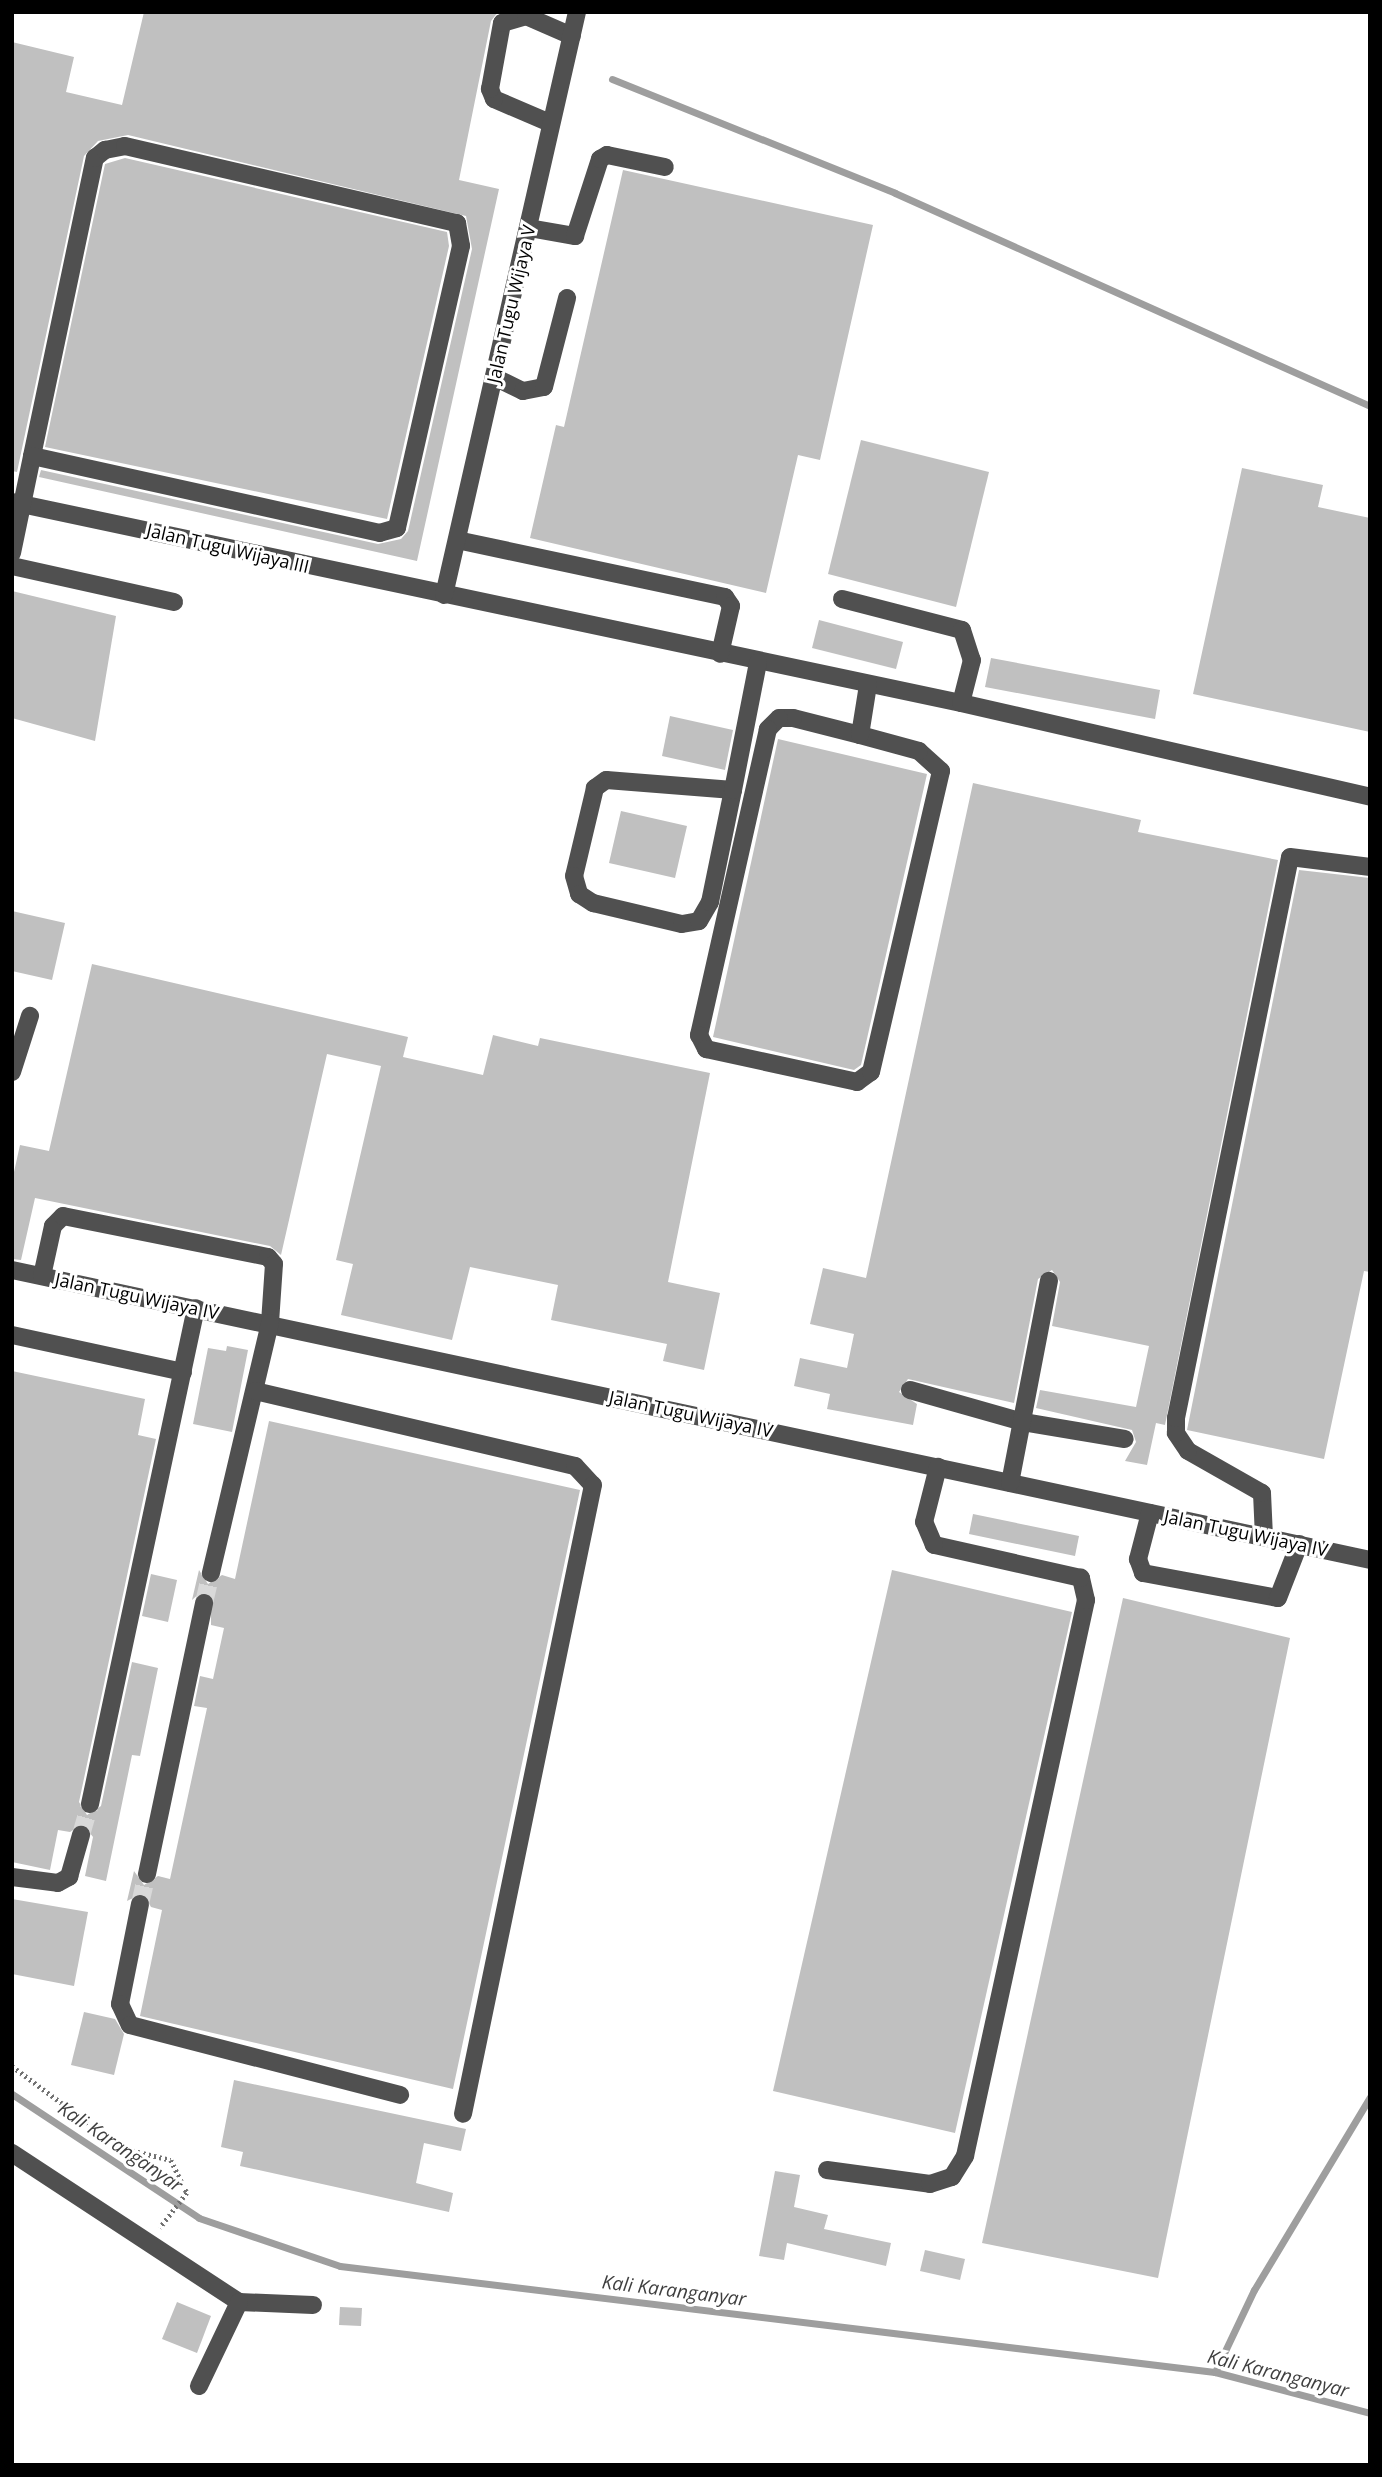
<!DOCTYPE html>
<html>
<head>
<meta charset="utf-8">
<style>
  body { margin:0 }
  #map { position:relative; width:1382px; height:2477px; overflow:hidden; background:#fff; font-family:"Open Sans",sans-serif }
  div>[style] { position:absolute }
  .stream>* { height:7px; margin:-3.5px; padding:0 3.5px; transform-origin:3.5px; border-radius:3.5px; background:#9e9e9e }
  .building>* { inset:0; background:#c0c0c0 }
  .minor-tunnel>* { height:18px; margin-top:-9px; transform-origin:0; background:repeating-linear-gradient(90deg,#d9d9d9 0 18px,transparent 0 27px) }
  .path>* { height:4.5px; margin-top:-2.25px; transform-origin:0; background:repeating-linear-gradient(90deg,#727272 0 2px,transparent 0 5.5px) }
  .minor>* { height:18px; margin:-9px; padding:0 9px; transform-origin:9px; border-radius:9px; background:#505050 }
  span { translate:-50% -50%; white-space:nowrap; text-align:center; line-height:1.15; -webkit-text-stroke:6px #fff; paint-order:stroke }
  .street-label { font-size:18px; color:#000 }
  .water-label { font-size:19px; color:#3f3f3f; font-style:italic }
  .frame { position:absolute; inset:0; border:14px solid #000; pointer-events:none }
</style>
</head>
<body>
<div id="map">
  <div class="stream">
    <div style="left:612px;top:79px;width:305px;rotate:21.9deg"></div>
    <div style="left:895px;top:193px;width:521px;rotate:24.15deg"></div>
    <div style="left:12px;top:2094px;width:224px;rotate:33.5deg"></div>
    <div style="left:199px;top:2218px;width:149px;rotate:18.8deg"></div>
    <div style="left:340px;top:2266px;width:881px;rotate:6.91deg"></div>
    <div style="left:1215px;top:2372px;width:160px;rotate:14.8deg"></div>
    <div style="left:1215px;top:2372px;width:91px;rotate:-64.6deg"></div>
    <div style="left:1254px;top:2290px;width:225px;rotate:-59deg"></div>
  </div>
  <div class="building">
    <div style="clip-path:polygon(144px 12px,498px 12px,491px 21px,459px 180px,499px 189px,417px 561px,39px 477px,41px 470px,378px 544px,401px 539px,408px 531px,472px 249px,466px 216px,128px 135px,98px 141px,84px 156px,17px 472px,12px 471px,12px 42px,74px 57px,66px 92px,122px 105px)"></div>
    <div style="clip-path:polygon(125px 158px,447px 232px,449px 246px,387px 519px,45px 447px,105px 164px)"></div>
    <div style="clip-path:polygon(623px 170px,873px 225px,820px 460px,798px 455px,766px 593px,530px 538px,556px 425px,564px 427px)"></div>
    <div style="clip-path:polygon(861px 440px,989px 472px,956px 607px,828px 574px)"></div>
    <div style="clip-path:polygon(1242px 468px,1323px 485px,1318px 507px,1370px 518px,1370px 732px,1193px 694px)"></div>
    <div style="clip-path:polygon(12px 591px,116px 616px,95px 741px,12px 718px)"></div>
    <div style="clip-path:polygon(819px 620px,903px 642px,896px 669px,812px 648px)"></div>
    <div style="clip-path:polygon(991px 658px,1160px 690px,1155px 719px,985px 687px)"></div>
    <div style="clip-path:polygon(670px 716px,733px 730px,725px 770px,662px 756px)"></div>
    <div style="clip-path:polygon(778px 739px,927px 774px,861px 1065px,854px 1070px,713px 1037px)"></div>
    <div style="clip-path:polygon(973px 783px,1141px 820px,1138px 832px,1278px 860px,1165px 1425px,1156px 1423px,1147px 1465px,1125px 1461px,1136px 1442px,1132px 1430px,1036px 1408px,1040px 1390px,1136px 1407px,1149px 1346px,1052px 1326px,1060px 1282px,1052px 1270px,1038px 1279px,1014px 1403px,908px 1379px,899px 1392px,917px 1404px,913px 1425px,827px 1409px,830px 1394px,794px 1386px,800px 1358px,847px 1368px,854px 1334px,810px 1324px,823px 1268px,866px 1278px)"></div>
    <div style="clip-path:polygon(621px 811px,687px 826px,675px 878px,609px 863px)"></div>
    <div style="clip-path:polygon(1299px 870px,1370px 878px,1370px 1272px,1364px 1271px,1324px 1459px,1187px 1430px)"></div>
    <div style="clip-path:polygon(12px 911px,65px 923px,52px 980px,12px 971px)"></div>
    <div style="clip-path:polygon(92px 964px,408px 1037px,403px 1057px,483px 1075px,493px 1035px,538px 1046px,540px 1038px,710px 1073px,668px 1282px,720px 1293px,704px 1370px,663px 1361px,667px 1344px,551px 1320px,558px 1285px,470px 1267px,452px 1340px,341px 1315px,353px 1264px,336px 1260px,381px 1066px,327px 1054px,281px 1255px,270px 1246px,35px 1198px,21px 1260px,12px 1259px,12px 1181px,20px 1145px,49px 1151px)"></div>
    <div style="clip-path:polygon(227px 1346px,248px 1350px,232px 1432px,193px 1424px,208px 1348px,226px 1351px)"></div>
    <div style="clip-path:polygon(12px 1371px,145px 1399px,138px 1435px,156px 1439px,79px 1802px,87px 1815px,101px 1806px,132px 1662px,158px 1668px,140px 1756px,132px 1755px,106px 1881px,85px 1876px,93px 1837px,83px 1824px,70px 1832px,58px 1830px,50px 1870px,12px 1862px)"></div>
    <div style="clip-path:polygon(269px 1421px,580px 1490px,453px 2089px,140px 2016px,162px 1910px,151px 1907px,143px 1893px,127px 1901px,134px 1871px,144px 1885px,158px 1876px,170px 1879px,207px 1708px,194px 1706px,200px 1676px,213px 1679px,224px 1628px,211px 1625px,211px 1594px,201px 1592px,192px 1600px,199px 1570px,208px 1584px,222px 1575px,235px 1579px)"></div>
    <div style="clip-path:polygon(973px 1514px,1079px 1536px,1075px 1556px,969px 1534px)"></div>
    <div style="clip-path:polygon(892px 1570px,1072px 1612px,955px 2133px,773px 2091px)"></div>
    <div style="clip-path:polygon(151px 1574px,177px 1580px,168px 1622px,142px 1616px)"></div>
    <div style="clip-path:polygon(1123px 1598px,1290px 1638px,1158px 2278px,982px 2243px)"></div>
    <div style="clip-path:polygon(12px 1899px,88px 1912px,74px 1986px,12px 1974px)"></div>
    <div style="clip-path:polygon(84px 2012px,115px 2019px,124px 2034px,114px 2075px,71px 2065px)"></div>
    <div style="clip-path:polygon(234px 2080px,466px 2129px,461px 2151px,424px 2143px,416px 2183px,453px 2193px,449px 2212px,240px 2166px,243px 2152px,221px 2147px)"></div>
    <div style="clip-path:polygon(775px 2171px,800px 2175px,794px 2207px,828px 2215px,824px 2229px,891px 2243px,886px 2266px,787px 2243px,784px 2260px,759px 2256px)"></div>
    <div style="clip-path:polygon(925px 2250px,965px 2259px,960px 2280px,920px 2271px)"></div>
    <div style="clip-path:polygon(177px 2302px,211px 2316px,197px 2353px,162px 2339px)"></div>
    <div style="clip-path:polygon(340px 2307px,362px 2308px,361px 2326px,339px 2325px)"></div>
  </div>
  <div class="minor-tunnel">
    <div style="left:204px;top:1603px;width:31px;rotate:-77deg"></div>
    <div style="left:81px;top:1835px;width:32px;rotate:-74deg"></div>
    <div style="left:140px;top:1904px;width:31px;rotate:-77deg"></div>
  </div>
  <div class="path">
    <div style="left:12px;top:2066px;width:137px;rotate:36.7deg"></div>
    <div style="left:122px;top:2148px;width:50px;rotate:13.8deg"></div>
    <div style="left:171px;top:2160px;width:37px;rotate:64deg"></div>
    <div style="left:187px;top:2193px;width:44px;rotate:127.6deg"></div>
  </div>
  <div class="minor">
    <div style="left:550px;top:123px;width:61px;rotate:-156.8deg"></div>
    <div style="left:494px;top:99px;width:11px;rotate:-112deg"></div>
    <div style="left:490px;top:89px;width:67px;rotate:-79.7deg"></div>
    <div style="left:502px;top:23px;width:25px;rotate:-16deg"></div>
    <div style="left:526px;top:16px;width:50px;rotate:23.5deg"></div>
    <div style="left:529px;top:228px;width:47px;rotate:9.9deg"></div>
    <div style="left:575px;top:236px;width:81px;rotate:-72deg"></div>
    <div style="left:600px;top:159px;width:8px;rotate:-30deg"></div>
    <div style="left:607px;top:155px;width:59px;rotate:11.7deg"></div>
    <div style="left:494px;top:377px;width:32px;rotate:26deg"></div>
    <div style="left:523px;top:391px;width:21px;rotate:-11deg"></div>
    <div style="left:544px;top:387px;width:92px;rotate:-75.5deg"></div>
    <div style="left:12px;top:502px;width:970px;rotate:11.96deg"></div>
    <div style="left:961px;top:703px;width:420px;rotate:12.9deg"></div>
    <div style="left:457px;top:540px;width:274px;rotate:12deg"></div>
    <div style="left:725px;top:597px;width:11px;rotate:56deg"></div>
    <div style="left:731px;top:606px;width:49px;rotate:102.9deg"></div>
    <div style="left:12px;top:553px;width:99px;rotate:-78.3deg"></div>
    <div style="left:32px;top:456px;width:305px;rotate:-78.1deg"></div>
    <div style="left:95px;top:158px;width:13px;rotate:-39deg"></div>
    <div style="left:105px;top:150px;width:20px;rotate:-11deg"></div>
    <div style="left:125px;top:146px;width:341px;rotate:13.1deg"></div>
    <div style="left:457px;top:223px;width:23px;rotate:80deg"></div>
    <div style="left:461px;top:246px;width:289px;rotate:102.8deg"></div>
    <div style="left:397px;top:528px;width:18px;rotate:164deg"></div>
    <div style="left:380px;top:533px;width:356px;rotate:-167.5deg"></div>
    <div style="left:12px;top:566px;width:166px;rotate:12.5deg"></div>
    <div style="left:444px;top:595px;width:598px;rotate:-77.15deg"></div>
    <div style="left:842px;top:599px;width:124px;rotate:14.5deg"></div>
    <div style="left:962px;top:630px;width:32px;rotate:72deg"></div>
    <div style="left:972px;top:660px;width:44px;rotate:104.3deg"></div>
    <div style="left:860px;top:735px;width:69px;rotate:-165.8deg"></div>
    <div style="left:793px;top:718px;width:14px;rotate:180deg"></div>
    <div style="left:779px;top:718px;width:16px;rotate:135deg"></div>
    <div style="left:768px;top:729px;width:314px;rotate:102.7deg"></div>
    <div style="left:699px;top:1035px;width:16px;rotate:63deg"></div>
    <div style="left:706px;top:1049px;width:155px;rotate:12.3deg"></div>
    <div style="left:857px;top:1082px;width:17px;rotate:-36deg"></div>
    <div style="left:871px;top:1072px;width:309px;rotate:-76.9deg"></div>
    <div style="left:941px;top:771px;width:30px;rotate:-138deg"></div>
    <div style="left:919px;top:751px;width:61px;rotate:-164.8deg"></div>
    <div style="left:860px;top:735px;width:51px;rotate:-80.9deg"></div>
    <div style="left:733px;top:790px;width:127px;rotate:-175.5deg"></div>
    <div style="left:606px;top:780px;width:14px;rotate:144deg"></div>
    <div style="left:595px;top:788px;width:90px;rotate:103.4deg"></div>
    <div style="left:574px;top:876px;width:19px;rotate:74deg"></div>
    <div style="left:579px;top:894px;width:17px;rotate:33deg"></div>
    <div style="left:593px;top:903px;width:91px;rotate:13.3deg"></div>
    <div style="left:682px;top:924px;width:17px;rotate:-10deg"></div>
    <div style="left:699px;top:921px;width:22px;rotate:-60deg"></div>
    <div style="left:710px;top:902px;width:114px;rotate:-78.4deg"></div>
    <div style="left:733px;top:790px;width:130px;rotate:-78.9deg"></div>
    <div style="left:12px;top:1072px;width:59px;rotate:-72.2deg"></div>
    <div style="left:12px;top:1270px;width:1389px;rotate:12.05deg"></div>
    <div style="left:42px;top:1276px;width:51px;rotate:-77.6deg"></div>
    <div style="left:53px;top:1226px;width:14px;rotate:-45deg"></div>
    <div style="left:63px;top:1216px;width:209px;rotate:11.3deg"></div>
    <div style="left:268px;top:1257px;width:9px;rotate:49deg"></div>
    <div style="left:274px;top:1264px;width:59px;rotate:93.9deg"></div>
    <div style="left:270px;top:1323px;width:257px;rotate:103.3deg"></div>
    <div style="left:12px;top:1335px;width:175px;rotate:12.2deg"></div>
    <div style="left:910px;top:1390px;width:117px;rotate:15.8deg"></div>
    <div style="left:1023px;top:1422px;width:103px;rotate:9.5deg"></div>
    <div style="left:255px;top:1391px;width:329px;rotate:13.2deg"></div>
    <div style="left:575px;top:1466px;width:26px;rotate:47deg"></div>
    <div style="left:593px;top:1485px;width:642px;rotate:101.68deg"></div>
    <div style="left:1010px;top:1483px;width:206px;rotate:-79.1deg"></div>
    <div style="left:1150px;top:1513px;width:48px;rotate:104.6deg"></div>
    <div style="left:1138px;top:1559px;width:15px;rotate:70deg"></div>
    <div style="left:1143px;top:1573px;width:137px;rotate:10.5deg"></div>
    <div style="left:1278px;top:1598px;width:58px;rotate:-68.7deg"></div>
    <div style="left:1264px;top:1537px;width:44px;rotate:-92.6deg"></div>
    <div style="left:1262px;top:1493px;width:85px;rotate:-150.4deg"></div>
    <div style="left:1188px;top:1451px;width:22px;rotate:-124deg"></div>
    <div style="left:1176px;top:1433px;width:15px;rotate:-90deg"></div>
    <div style="left:1176px;top:1418px;width:572px;rotate:-78.51deg"></div>
    <div style="left:1290px;top:857px;width:81px;rotate:7.1deg"></div>
    <div style="left:90px;top:1804px;width:507px;rotate:-77.94deg"></div>
    <div style="left:147px;top:1874px;width:277px;rotate:-78.1deg"></div>
    <div style="left:12px;top:1877px;width:46px;rotate:7.4deg"></div>
    <div style="left:58px;top:1883px;width:13px;rotate:-29deg"></div>
    <div style="left:69px;top:1877px;width:44px;rotate:-74.1deg"></div>
    <div style="left:140px;top:1904px;width:102px;rotate:101.3deg"></div>
    <div style="left:120px;top:2004px;width:23px;rotate:65deg"></div>
    <div style="left:130px;top:2025px;width:279px;rotate:14.5deg"></div>
    <div style="left:12px;top:2153px;width:272px;rotate:33.3deg"></div>
    <div style="left:239px;top:2302px;width:74px;rotate:2.3deg"></div>
    <div style="left:827px;top:2170px;width:104px;rotate:7.7deg"></div>
    <div style="left:930px;top:2184px;width:23px;rotate:-18deg"></div>
    <div style="left:952px;top:2177px;width:25px;rotate:-58deg"></div>
    <div style="left:965px;top:2156px;width:569px;rotate:-77.72deg"></div>
    <div style="left:1086px;top:1600px;width:23px;rotate:-103deg"></div>
    <div style="left:1081px;top:1578px;width:151px;rotate:-167.3deg"></div>
    <div style="left:934px;top:1545px;width:25px;rotate:-113deg"></div>
    <div style="left:924px;top:1522px;width:57px;rotate:-75.7deg"></div>
    <div style="left:199px;top:2386px;width:93px;rotate:-64.5deg"></div>
  </div>
  <div class="street-label">
    <span style="left:511px;top:304px;rotate:-77deg">Jalan Tugu Wijaya V</span>
    <span style="left:228px;top:548px;rotate:13deg">Jalan Tugu Wijaya III</span>
    <span style="left:137px;top:1296px;rotate:12deg">Jalan Tugu Wijaya IV</span>
    <span style="left:691px;top:1414px;rotate:12deg">Jalan Tugu Wijaya IV</span>
    <span style="left:1246px;top:1533px;rotate:12deg">Jalan Tugu Wijaya IV</span>
  </div>
  <div class="water-label">
    <span style="left:120px;top:2147px;rotate:34deg">Kali Karanganyar</span>
    <span style="left:674px;top:2291px;rotate:7deg">Kali Karanganyar</span>
    <span style="left:1278px;top:2374px;rotate:14deg">Kali Karanganyar</span>
  </div>
  <div class="frame"></div>
</div>
</body>
</html>
